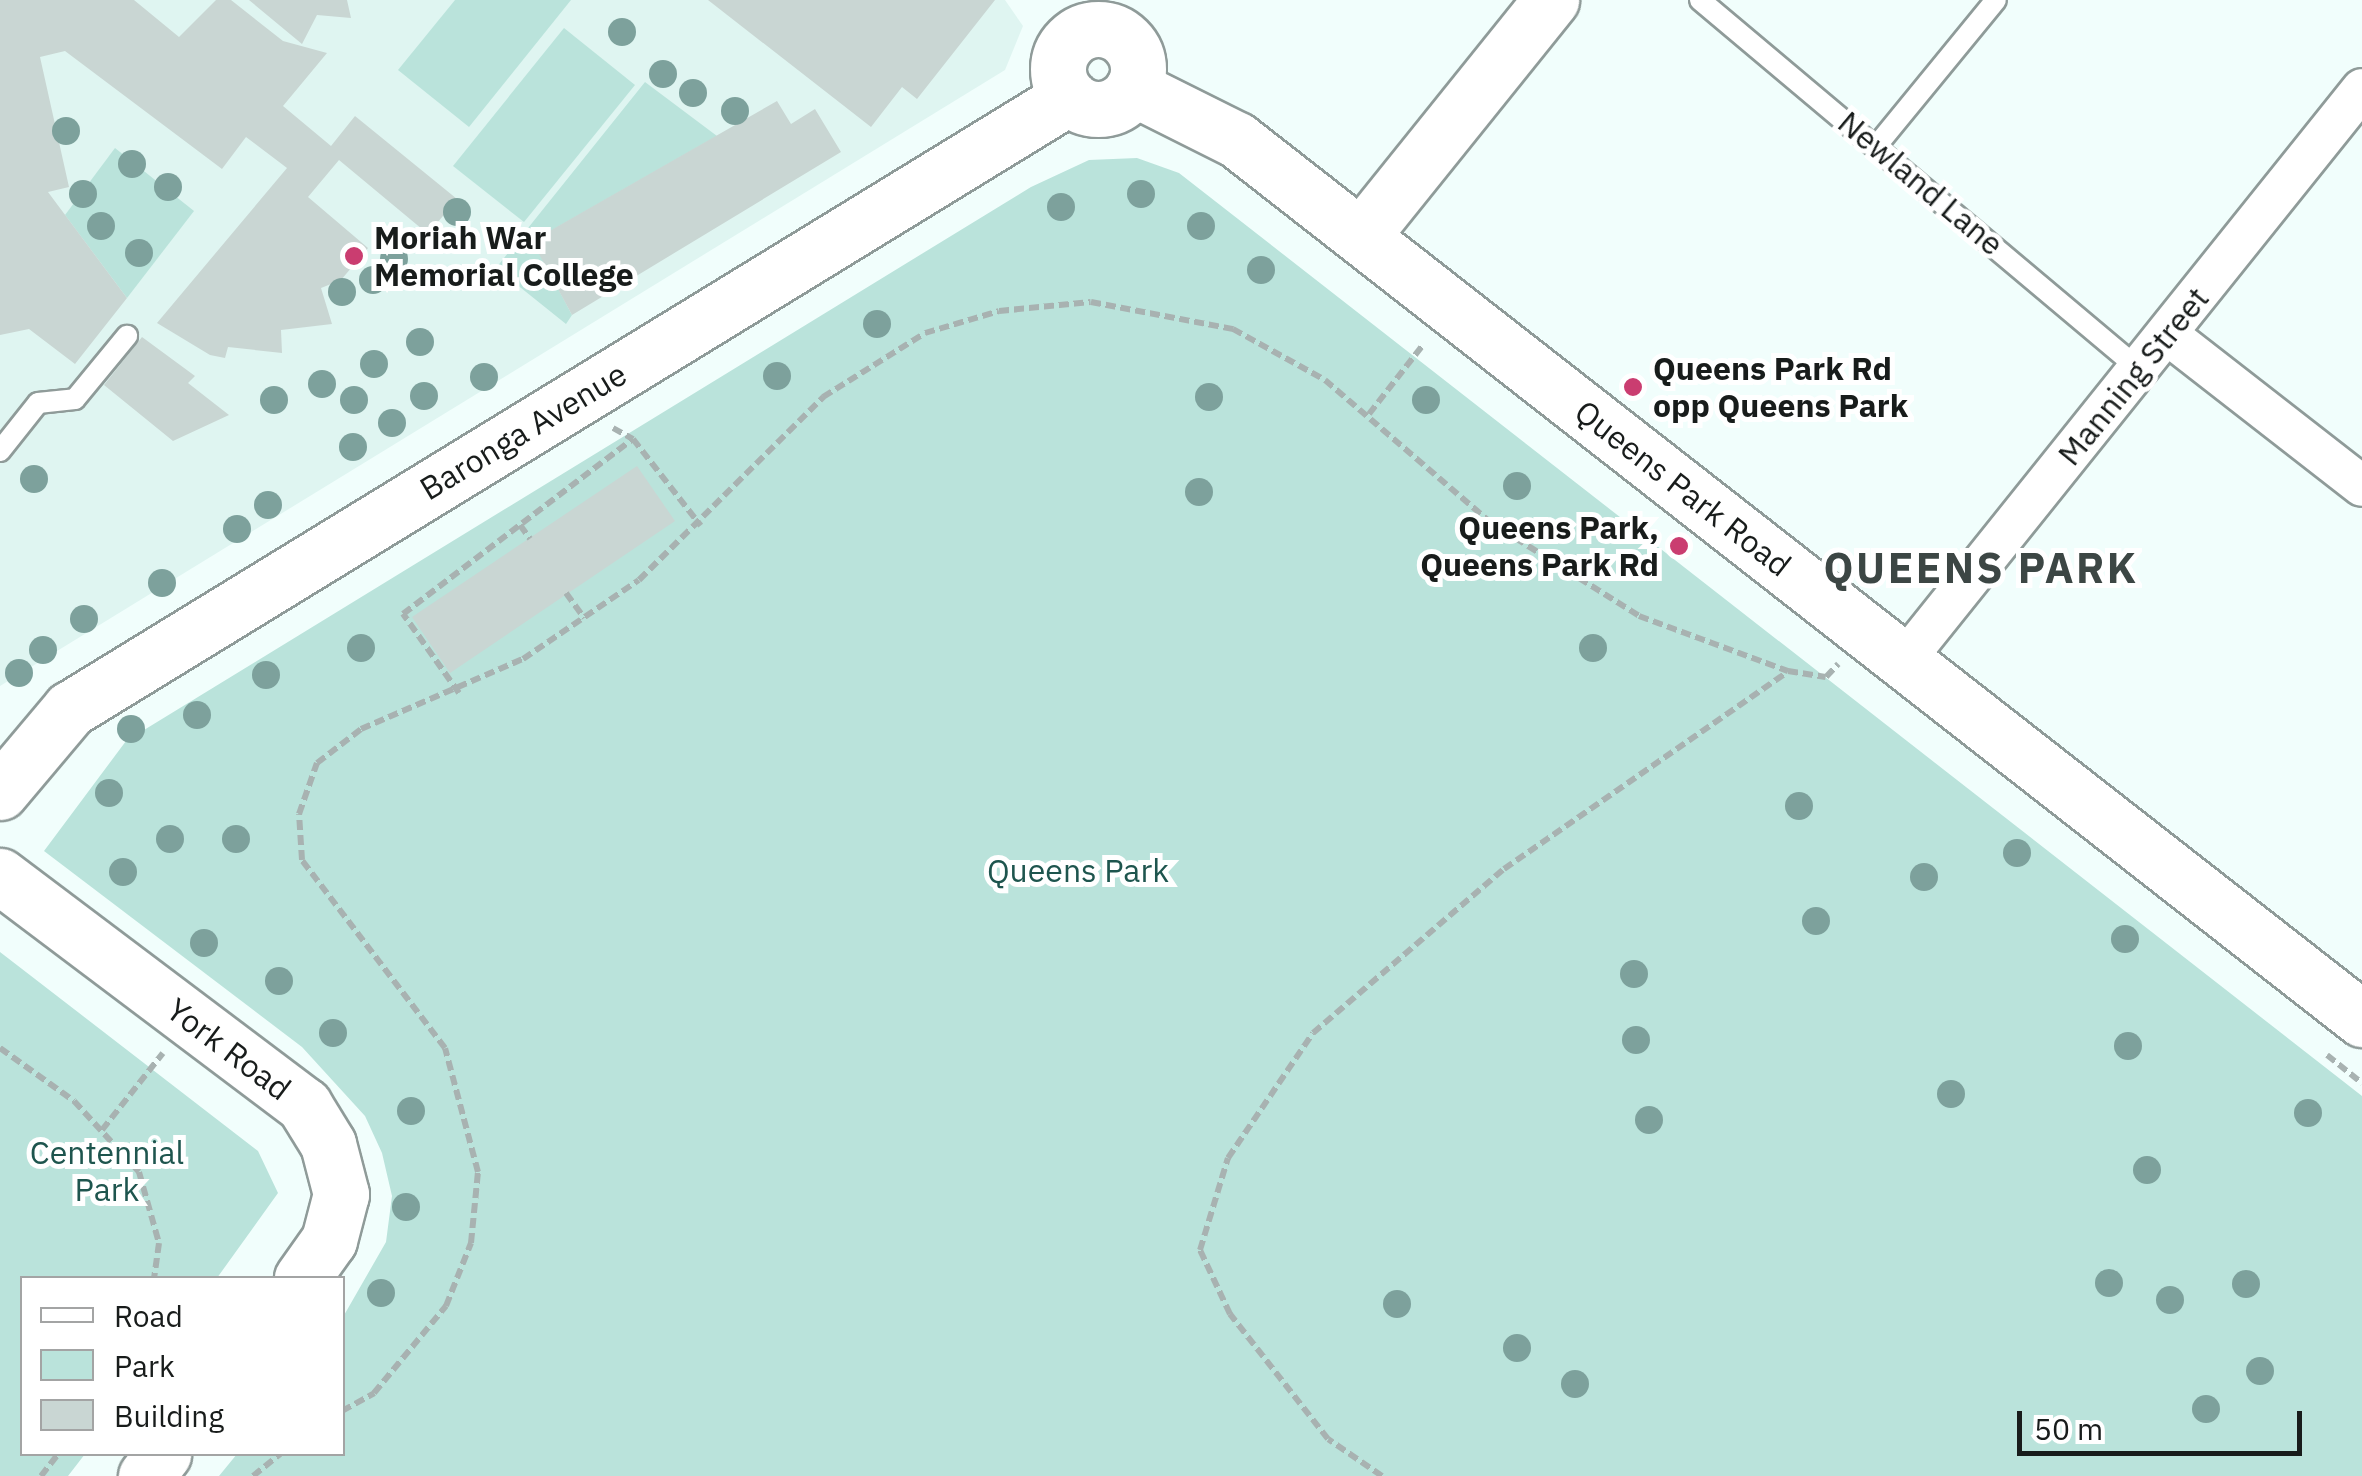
<!DOCTYPE html>
<html>
<head>
<meta charset="utf-8">
<style>
  body { margin:0 }
  #map { position:relative; width:2362px; height:1476px; overflow:hidden; background:#f1fefc; font-family:"IBM Plex Sans",sans-serif }
  div>[style] { position:absolute }
  .built>* { inset:0; background:#dff5f1 }
  .green>* { inset:0; background:#bae3db }
  .building>* { inset:0; background:#c9d6d3 }
  .path>* { height:6px; margin-top:-3px; transform-origin:0; background:repeating-linear-gradient(90deg,#a8b2b1 0 10px,transparent 0 15px) }
  .roads { filter:drop-shadow(2px 0 #8f9b99) drop-shadow(-2px 0 #8f9b99) drop-shadow(0 2px #8f9b99) drop-shadow(0 -2px #8f9b99) }
  .lane>* { height:20px; margin:-10px; padding:0 10px; transform-origin:10px; border-radius:10px; background:#fff }
  .street>* { height:40px; margin:-20px; padding:0 20px; transform-origin:20px; border-radius:20px; background:#fff }
  .secondary>* { height:55px; margin:-27.5px; padding:0 27.5px; transform-origin:27.5px; border-radius:27.5px; background:#fff }
  .secondary>.ring { margin:-27.5px; padding:0; box-sizing:content-box; background:none; border:55px solid #fff; border-radius:50% }
  .trees>* { width:28px; height:28px; margin:-14px; border-radius:50%; background:#7da19c }
  .dots>* { width:28px; height:28px; translate:-50% -50%; box-sizing:border-box; border:5px solid #fff; border-radius:50% }
  span { translate:-50% -50%; white-space:nowrap; text-align:center; line-height:1.15; -webkit-text-stroke:10px #fff; paint-order:stroke }
  .street-label { font-size:32px; color:#181c1b }
  .poi-label { font-size:32px; color:#181c1b; font-weight:700 }
  .left { translate:0 -50%; text-align:left }
  .right { translate:-100% -50%; text-align:right }
  .park-label { font-size:32px; color:#1e554e }
  .district-label { font-size:42px; color:#3c4644; font-weight:700; letter-spacing:2.5px }
  .legend { position:absolute; left:20px; top:1276px; width:325px; height:180px; box-sizing:border-box; background:#fff; border:2px solid #a3a4a4; margin:0; padding:12px 18px; list-style:none; font-size:30px; color:#181c1b }
  .legend li { display:flex; align-items:center; gap:20px; height:50px }
  .legend b { width:50px; border:2px solid #a3a4a4 }
  .scale { position:absolute; left:2017px; top:1411px; width:285px; height:45px; box-sizing:border-box; border:5px solid #181c1b; border-top:0; padding-left:12px; font-size:30px; line-height:35px; white-space:nowrap; color:#181c1b; -webkit-text-stroke:8px #fff; paint-order:stroke }
</style>
</head>
<body>
<div id="map">
  <div class="built">
    <div style="clip-path:polygon(0 0,1005px 0,1023px 26px,1005px 70px,0 686px)"></div>
  </div>
  <div class="green">
    <div style="clip-path:polygon(455px 0,571px 0,469px 127px,398px 70px)"></div>
    <div style="clip-path:polygon(564px 28px,635px 85px,524px 222px,453px 166px)"></div>
    <div style="clip-path:polygon(645px 82px,717px 136px,533px 241px,572px 315px,566px 324px,496px 268px)"></div>
    <div style="clip-path:polygon(115px 148px,194px 211px,127px 298px,65px 215px)"></div>
    <div style="clip-path:polygon(1137px 158px,1179px 173px,2362px 1096px,2362px 1476px,219px 1476px,237px 1454px,342px 1454px,343px 1317px,386px 1242px,392px 1196px,382px 1153px,365px 1116px,302px 1047px,44px 851px,126px 741px,1031px 187px,1089px 160px)"></div>
    <div style="clip-path:polygon(0 952px,258px 1151px,278px 1193px,217px 1278px,22px 1278px,22px 1454px,85px 1454px,68px 1476px,0 1476px)"></div>
  </div>
  <div class="building">
    <div style="clip-path:polygon(0 0,134px 0,179px 37px,216px 0,231px 0,283px 41px,327px 53px,283px 106px,331px 146px,355px 116px,457px 199px,428px 234px,339px 160px,308px 197px,368px 248px,341px 280px,321px 288px,332px 324px,281px 330px,282px 353px,228px 347px,225px 358px,210px 355px,157px 323px,287px 168px,246px 137px,222px 169px,65px 51px,40px 57px,69px 187px,48px 192px,127px 298px,75px 364px,29px 329px,0 335px)"></div>
    <div style="clip-path:polygon(249px 0,347px 0,351px 18px,317px 15px,302px 44px)"></div>
    <div style="clip-path:polygon(708px 0,995px 0,917px 99px,902px 87px,871px 127px)"></div>
    <div style="clip-path:polygon(777px 101px,791px 124px,815px 109px,841px 152px,572px 315px,532px 241px)"></div>
    <div style="clip-path:polygon(142px 337px,195px 376px,188px 383px,229px 415px,173px 441px,104px 385px)"></div>
    <div style="clip-path:polygon(637px 466px,675px 521px,450px 673px,412px 617px)"></div>
  </div>
  <div class="path">
    <div style="left:1369px;top:414px;width:88px;rotate:-52deg"></div>
    <div style="left:613px;top:428px;width:23px;rotate:29deg"></div>
    <div style="left:633px;top:439px;width:110px;rotate:52deg"></div>
    <div style="left:520px;top:525px;width:17px;rotate:54deg"></div>
    <div style="left:566px;top:593px;width:31px;rotate:54deg"></div>
    <div style="left:459px;top:693px;width:97px;rotate:-125.3deg"></div>
    <div style="left:403px;top:614px;width:289px;rotate:-37.3deg"></div>
    <div style="left:0;top:1048px;width:91px;rotate:35.6deg"></div>
    <div style="left:74px;top:1101px;width:96px;rotate:47.5deg"></div>
    <div style="left:139px;top:1172px;width:74px;rotate:74.3deg"></div>
    <div style="left:159px;top:1243px;width:35px;rotate:98deg"></div>
    <div style="left:2327px;top:1055px;width:45px;rotate:38.7deg"></div>
    <div style="left:102px;top:1130px;width:98px;rotate:-51.6deg"></div>
    <div style="left:342px;top:1411px;width:37px;rotate:-29deg"></div>
    <div style="left:374px;top:1393px;width:113px;rotate:-50.4deg"></div>
    <div style="left:446px;top:1306px;width:68px;rotate:-68.4deg"></div>
    <div style="left:471px;top:1243px;width:71px;rotate:-84.4deg"></div>
    <div style="left:478px;top:1172px;width:128px;rotate:-104.9deg"></div>
    <div style="left:445px;top:1048px;width:236px;rotate:-127.3deg"></div>
    <div style="left:302px;top:860px;width:46px;rotate:-93.7deg"></div>
    <div style="left:299px;top:814px;width:54px;rotate:-70.6deg"></div>
    <div style="left:317px;top:763px;width:56px;rotate:-37.7deg"></div>
    <div style="left:361px;top:729px;width:176px;rotate:-23.4deg"></div>
    <div style="left:523px;top:659px;width:140px;rotate:-34.3deg"></div>
    <div style="left:639px;top:580px;width:260px;rotate:-44.8deg"></div>
    <div style="left:823px;top:397px;width:120px;rotate:-32.1deg"></div>
    <div style="left:925px;top:333px;width:77px;rotate:-16.6deg"></div>
    <div style="left:999px;top:311px;width:92px;rotate:-5.6deg"></div>
    <div style="left:1091px;top:302px;width:145px;rotate:10.8deg"></div>
    <div style="left:1233px;top:329px;width:105px;rotate:29deg"></div>
    <div style="left:1325px;top:380px;width:218px;rotate:40.7deg"></div>
    <div style="left:1490px;top:522px;width:176px;rotate:32.2deg"></div>
    <div style="left:1639px;top:616px;width:159px;rotate:20.3deg"></div>
    <div style="left:1788px;top:671px;width:38px;rotate:9deg"></div>
    <div style="left:1826px;top:677px;width:18px;rotate:-47deg"></div>
    <div style="left:41px;top:1476px;width:28px;rotate:-52deg"></div>
    <div style="left:253px;top:1476px;width:35px;rotate:-39deg"></div>
    <div style="left:1382px;top:1476px;width:65px;rotate:-145.6deg"></div>
    <div style="left:1328px;top:1439px;width:159px;rotate:-128.1deg"></div>
    <div style="left:1230px;top:1314px;width:71px;rotate:-115.1deg"></div>
    <div style="left:1200px;top:1250px;width:96px;rotate:-73.1deg"></div>
    <div style="left:1228px;top:1158px;width:151px;rotate:-55.8deg"></div>
    <div style="left:1313px;top:1033px;width:252px;rotate:-40.7deg"></div>
    <div style="left:1504px;top:869px;width:345px;rotate:-34.8deg"></div>
  </div>
  <div class="roads">
    <div class="lane">
      <div style="left:1700px;top:0;width:573px;rotate:40.05deg"></div>
      <div style="left:1878px;top:144px;width:186px;rotate:-50.7deg"></div>
      <div style="left:0;top:451px;width:61px;rotate:-51.6deg"></div>
      <div style="left:38px;top:403px;width:37px;rotate:-6deg"></div>
      <div style="left:75px;top:399px;width:82px;rotate:-50.5deg"></div>
    </div>
    <div class="street">
      <div style="left:2167px;top:334px;width:247px;rotate:37.9deg"></div>
      <div style="left:1903px;top:662px;width:734px;rotate:-51.3deg"></div>
    </div>
    <div class="secondary">
      <div class="ring" style="left:1058px;top:29px;width:25px;height:25px"></div>
      <div style="left:1133px;top:88px;width:116px;rotate:26.6deg"></div>
      <div style="left:1237px;top:140px;width:1428px;rotate:38deg"></div>
      <div style="left:1362px;top:235px;width:302px;rotate:-51.2deg"></div>
      <div style="left:0;top:792px;width:109px;rotate:-49.9deg"></div>
      <div style="left:70px;top:709px;width:1172px;rotate:-31.49deg"></div>
      <div style="left:0;top:876px;width:381px;rotate:37deg"></div>
      <div style="left:304px;top:1105px;width:46px;rotate:58.4deg"></div>
      <div style="left:328px;top:1144px;width:52px;rotate:75.4deg"></div>
      <div style="left:341px;top:1194px;width:48px;rotate:104.6deg"></div>
      <div style="left:329px;top:1240px;width:47px;rotate:125.4deg"></div>
      <div style="left:146px;top:1476px;width:28px;rotate:-52deg"></div>
    </div>
  </div>
  <div class="trees">
    <div style="left:622px;top:32px"></div>
    <div style="left:663px;top:74px"></div>
    <div style="left:693px;top:93px"></div>
    <div style="left:735px;top:111px"></div>
    <div style="left:66px;top:131px"></div>
    <div style="left:132px;top:164px"></div>
    <div style="left:168px;top:187px"></div>
    <div style="left:83px;top:194px"></div>
    <div style="left:1141px;top:194px"></div>
    <div style="left:1061px;top:207px"></div>
    <div style="left:457px;top:212px"></div>
    <div style="left:101px;top:226px"></div>
    <div style="left:1201px;top:226px"></div>
    <div style="left:139px;top:253px"></div>
    <div style="left:394px;top:259px"></div>
    <div style="left:1261px;top:270px"></div>
    <div style="left:373px;top:280px"></div>
    <div style="left:342px;top:292px"></div>
    <div style="left:877px;top:324px"></div>
    <div style="left:420px;top:342px"></div>
    <div style="left:374px;top:364px"></div>
    <div style="left:777px;top:376px"></div>
    <div style="left:484px;top:377px"></div>
    <div style="left:322px;top:384px"></div>
    <div style="left:424px;top:396px"></div>
    <div style="left:1209px;top:397px"></div>
    <div style="left:274px;top:400px"></div>
    <div style="left:354px;top:400px"></div>
    <div style="left:1426px;top:400px"></div>
    <div style="left:392px;top:423px"></div>
    <div style="left:353px;top:447px"></div>
    <div style="left:34px;top:479px"></div>
    <div style="left:1517px;top:486px"></div>
    <div style="left:1199px;top:492px"></div>
    <div style="left:268px;top:505px"></div>
    <div style="left:237px;top:529px"></div>
    <div style="left:162px;top:583px"></div>
    <div style="left:84px;top:619px"></div>
    <div style="left:361px;top:648px"></div>
    <div style="left:1593px;top:648px"></div>
    <div style="left:43px;top:650px"></div>
    <div style="left:19px;top:673px"></div>
    <div style="left:266px;top:675px"></div>
    <div style="left:197px;top:715px"></div>
    <div style="left:131px;top:729px"></div>
    <div style="left:109px;top:793px"></div>
    <div style="left:1799px;top:806px"></div>
    <div style="left:170px;top:839px"></div>
    <div style="left:236px;top:839px"></div>
    <div style="left:2017px;top:853px"></div>
    <div style="left:123px;top:872px"></div>
    <div style="left:1924px;top:877px"></div>
    <div style="left:1816px;top:921px"></div>
    <div style="left:2125px;top:939px"></div>
    <div style="left:204px;top:943px"></div>
    <div style="left:1634px;top:974px"></div>
    <div style="left:279px;top:981px"></div>
    <div style="left:333px;top:1033px"></div>
    <div style="left:1636px;top:1040px"></div>
    <div style="left:2128px;top:1046px"></div>
    <div style="left:1951px;top:1094px"></div>
    <div style="left:411px;top:1111px"></div>
    <div style="left:2308px;top:1113px"></div>
    <div style="left:1649px;top:1120px"></div>
    <div style="left:2147px;top:1170px"></div>
    <div style="left:406px;top:1207px"></div>
    <div style="left:2109px;top:1283px"></div>
    <div style="left:2246px;top:1284px"></div>
    <div style="left:381px;top:1293px"></div>
    <div style="left:2170px;top:1300px"></div>
    <div style="left:1397px;top:1304px"></div>
    <div style="left:1517px;top:1348px"></div>
    <div style="left:2260px;top:1371px"></div>
    <div style="left:1575px;top:1384px"></div>
    <div style="left:2206px;top:1409px"></div>
  </div>
  <div class="dots">
    <div style="left:354px;top:256px;background:#ca3d70"></div>
    <div style="left:1633px;top:387px;background:#ca3d70"></div>
    <div style="left:1679px;top:546px;background:#ca3d70"></div>
  </div>
  <div class="street-label">
    <span style="left:1921px;top:183px;rotate:40deg">Newland Lane</span>
    <span style="left:2133px;top:376px;rotate:-51deg">Manning Street</span>
    <span style="left:523px;top:431px;rotate:-31deg">Baronga Avenue</span>
    <span style="left:1683px;top:488px;rotate:38deg">Queens Park Road</span>
    <span style="left:229px;top:1049px;rotate:37deg">York Road</span>
  </div>
  <div class="poi-label">
    <span class="left" style="left:374px;top:256px">Moriah War<br>Memorial College</span>
    <span class="left" style="left:1653px;top:387px">Queens Park Rd<br>opp Queens Park</span>
    <span class="right" style="left:1659px;top:546px">Queens Park,<br>Queens Park Rd</span>
  </div>
  <div class="park-label">
    <span style="left:1078px;top:870px">Queens Park</span>
    <span style="left:107px;top:1171px">Centennial<br>Park</span>
  </div>
  <div class="district-label">
    <span style="left:1981px;top:568px">QUEENS PARK</span>
  </div>
  <ul class="legend">
  <li><b style="height:12px;background:#fff"></b>Road</li>
  <li><b style="height:28px;background:#bae3db"></b>Park</li>
  <li><b style="height:28px;background:#c9d6d3"></b>Building</li>
  </ul>
  <div class="scale">50 m</div>
</div>
</body>
</html>
